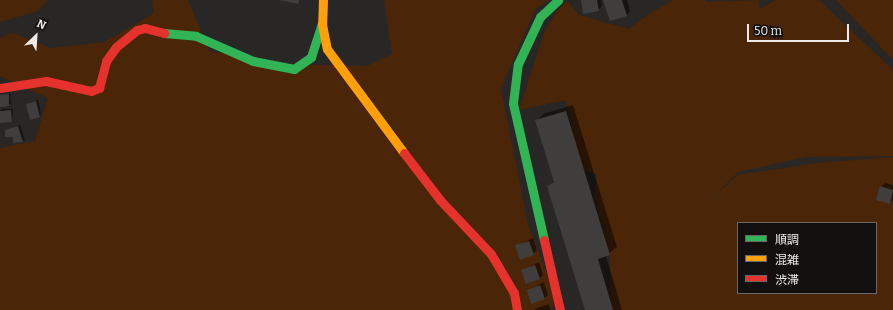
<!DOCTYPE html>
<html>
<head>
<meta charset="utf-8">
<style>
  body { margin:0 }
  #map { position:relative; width:893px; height:310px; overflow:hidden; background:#292725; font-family:Bitter,"Noto Sans JP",serif }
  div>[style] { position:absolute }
  .green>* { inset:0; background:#4a2507 }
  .shadow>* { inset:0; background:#0007 }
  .building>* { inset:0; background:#403e3d }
  .fast>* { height:9px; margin:-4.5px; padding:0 4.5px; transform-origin:4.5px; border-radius:4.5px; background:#30b455 }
  .slow>* { height:9px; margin:-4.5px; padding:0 4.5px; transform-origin:4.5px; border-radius:4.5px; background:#ff9f0a }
  .jam>* { height:9px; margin:-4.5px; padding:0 4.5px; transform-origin:4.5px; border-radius:4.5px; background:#e5322d }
  span { translate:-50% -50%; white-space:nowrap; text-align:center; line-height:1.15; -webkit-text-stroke:3px #12100f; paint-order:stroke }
  .legend { position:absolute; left:737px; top:222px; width:140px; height:72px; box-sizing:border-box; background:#12100f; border:1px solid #6a6766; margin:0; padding:5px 7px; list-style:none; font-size:12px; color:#edeae8 }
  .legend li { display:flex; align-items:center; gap:8px; height:20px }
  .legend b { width:20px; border:1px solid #6a6766 }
  .north { position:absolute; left:16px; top:16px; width:40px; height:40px; -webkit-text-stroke:3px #12100f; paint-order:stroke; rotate:25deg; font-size:11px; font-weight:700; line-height:16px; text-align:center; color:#edeae8 }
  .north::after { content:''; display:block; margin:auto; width:14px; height:18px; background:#edeae8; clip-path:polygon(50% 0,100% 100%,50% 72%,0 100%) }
  .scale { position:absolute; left:747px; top:24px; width:102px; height:18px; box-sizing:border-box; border:2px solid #edeae8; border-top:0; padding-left:5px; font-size:12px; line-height:14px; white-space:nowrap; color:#edeae8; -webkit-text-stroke:3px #12100f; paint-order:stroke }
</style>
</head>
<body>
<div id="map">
  <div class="green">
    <div style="clip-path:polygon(0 0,47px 0,38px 11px,0 22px)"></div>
    <div style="clip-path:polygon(152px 0,188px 0,209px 51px,283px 64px,367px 66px,392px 54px,384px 0,548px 0,535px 10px,501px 88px,528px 225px,554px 291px,553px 310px,0 310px,0 148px,35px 141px,48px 98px,0 76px,0 38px,13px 33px,51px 48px,105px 42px,154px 13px)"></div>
    <div style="clip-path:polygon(evenodd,674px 0,705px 0,706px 2px,759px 0,760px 9px,776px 0,819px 0,893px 70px,893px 156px,806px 157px,738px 172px,710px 200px,738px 175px,818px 163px,893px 157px,893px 310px,610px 310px,610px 255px,595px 198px,597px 174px,581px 170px,566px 100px,519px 110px,544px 33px,557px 11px,567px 1px,580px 15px,629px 29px,652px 12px,674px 0,738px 223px,876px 223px,876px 293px,738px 293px,738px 223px)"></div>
    <div style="clip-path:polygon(836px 0,893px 0,893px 60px)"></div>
  </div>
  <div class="shadow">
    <div style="clip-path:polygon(582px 0,601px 0,602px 6px,598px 10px)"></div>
    <div style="clip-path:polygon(604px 0,627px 0,630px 11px,627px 15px)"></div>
    <div style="clip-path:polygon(10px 93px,11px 104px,0 106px)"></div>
    <div style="clip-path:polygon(38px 100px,41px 114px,40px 116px,28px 104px)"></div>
    <div style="clip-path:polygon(573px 105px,617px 247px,606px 256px,622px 310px,586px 310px,549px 187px,555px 181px,536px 121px,543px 114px)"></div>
    <div style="clip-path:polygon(2px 109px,13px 109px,12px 121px,0 111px)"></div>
    <div style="clip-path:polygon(20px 125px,25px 140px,14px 142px,14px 136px,6px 131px)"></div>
    <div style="clip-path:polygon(885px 183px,893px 185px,893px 200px,890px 203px,881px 187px)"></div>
    <div style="clip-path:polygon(533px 238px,537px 250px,533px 254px,516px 246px)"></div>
    <div style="clip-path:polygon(539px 262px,543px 275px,539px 279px,523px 270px)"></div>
    <div style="clip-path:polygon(544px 282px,548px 295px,544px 299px,528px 290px)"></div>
    <div style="clip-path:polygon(549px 304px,551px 310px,534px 310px,537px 308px)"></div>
  </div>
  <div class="building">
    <div style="clip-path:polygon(279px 0,299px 0,298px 4px)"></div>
    <div style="clip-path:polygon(581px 0,597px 0,599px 11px,583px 14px)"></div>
    <div style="clip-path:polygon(603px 0,622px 0,627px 16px,610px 21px)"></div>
    <div style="clip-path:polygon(9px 94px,9px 106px,0 107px,0 95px)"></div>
    <div style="clip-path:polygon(36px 101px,40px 117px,30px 120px,26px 104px)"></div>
    <div style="clip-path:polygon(11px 110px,12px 122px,0 123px,0 111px)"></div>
    <div style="clip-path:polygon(566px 111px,610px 255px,598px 259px,613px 310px,585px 310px,547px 186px,554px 182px,535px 120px)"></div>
    <div style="clip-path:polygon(18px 126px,23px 142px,13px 143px,13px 137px,5px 137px,5px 130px)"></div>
    <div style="clip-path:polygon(880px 186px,893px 190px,890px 204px,876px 200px)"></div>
    <div style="clip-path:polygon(529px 241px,534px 255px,520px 260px,515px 245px)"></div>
    <div style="clip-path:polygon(535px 265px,540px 279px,526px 284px,521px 270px)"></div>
    <div style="clip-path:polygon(540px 285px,545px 299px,531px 304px,527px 290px)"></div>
  </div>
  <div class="fast">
    <div style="left:164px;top:33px;width:32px;rotate:5deg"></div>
    <div style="left:196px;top:36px;width:62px;rotate:23.7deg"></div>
    <div style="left:253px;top:61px;width:42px;rotate:11deg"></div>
    <div style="left:294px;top:69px;width:21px;rotate:-35deg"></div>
    <div style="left:311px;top:57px;width:35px;rotate:-72deg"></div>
    <div style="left:544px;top:240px;width:140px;rotate:-102.8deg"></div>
    <div style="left:513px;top:103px;width:39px;rotate:-83deg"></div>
    <div style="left:518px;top:64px;width:52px;rotate:-64.9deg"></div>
    <div style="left:540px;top:17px;width:25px;rotate:-43deg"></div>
  </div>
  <div class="slow">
    <div style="left:323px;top:0;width:24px;rotate:92deg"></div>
    <div style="left:322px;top:24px;width:25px;rotate:79deg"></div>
    <div style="left:327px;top:49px;width:129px;rotate:53.5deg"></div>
  </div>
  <div class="jam">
    <div style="left:0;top:88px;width:47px;rotate:-8.7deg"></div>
    <div style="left:46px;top:81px;width:46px;rotate:12.5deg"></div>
    <div style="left:91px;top:91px;width:9px;rotate:-21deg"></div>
    <div style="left:99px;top:88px;width:28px;rotate:-75deg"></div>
    <div style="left:106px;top:61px;width:17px;rotate:-54deg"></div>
    <div style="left:116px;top:47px;width:27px;rotate:-39deg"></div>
    <div style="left:137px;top:30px;width:8px;rotate:-14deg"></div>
    <div style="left:145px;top:28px;width:20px;rotate:15deg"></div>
    <div style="left:404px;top:153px;width:59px;rotate:52.5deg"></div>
    <div style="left:440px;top:200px;width:74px;rotate:46.6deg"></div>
    <div style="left:491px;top:254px;width:45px;rotate:59.5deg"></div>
    <div style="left:514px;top:293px;width:17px;rotate:80deg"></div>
    <div style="left:544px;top:240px;width:72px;rotate:77.1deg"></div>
  </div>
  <ul class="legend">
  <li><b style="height:5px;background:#30b455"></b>順調</li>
  <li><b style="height:5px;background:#ff9f0a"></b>混雑</li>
  <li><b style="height:5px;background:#e5322d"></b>渋滞</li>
  </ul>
  <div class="north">N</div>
  <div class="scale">50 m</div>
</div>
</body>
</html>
